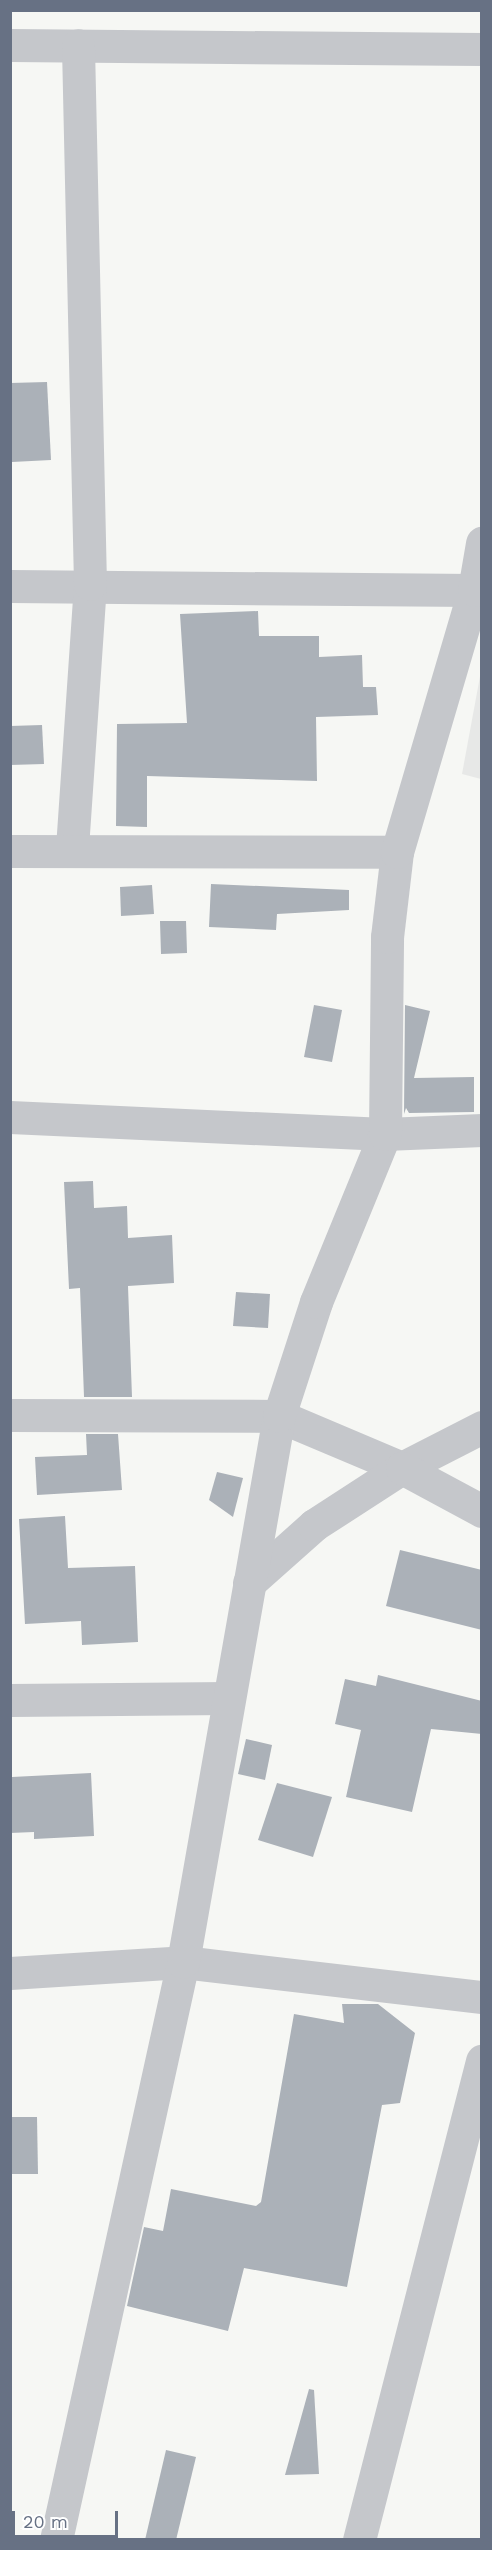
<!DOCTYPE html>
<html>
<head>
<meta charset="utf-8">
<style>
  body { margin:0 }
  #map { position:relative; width:492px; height:2550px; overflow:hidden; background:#f6f7f4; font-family:"Work Sans",sans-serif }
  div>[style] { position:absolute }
  .built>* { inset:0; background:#e7e8e7 }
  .building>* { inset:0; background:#abb1b8 }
  .minor>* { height:33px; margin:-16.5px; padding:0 16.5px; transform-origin:16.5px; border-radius:16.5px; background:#c5c7cb }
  span { translate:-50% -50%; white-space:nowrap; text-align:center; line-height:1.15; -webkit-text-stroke:6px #fff; paint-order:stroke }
  .frame { position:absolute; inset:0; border:12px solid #677184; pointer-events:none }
  .scale { position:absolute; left:12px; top:2511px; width:106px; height:27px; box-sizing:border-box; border:3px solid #677184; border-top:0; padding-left:8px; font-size:18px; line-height:21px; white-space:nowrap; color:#677184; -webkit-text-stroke:4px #fff; paint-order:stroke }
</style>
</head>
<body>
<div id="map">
  <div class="built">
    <div style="clip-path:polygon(481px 671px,482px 779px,481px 779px,462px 774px)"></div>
  </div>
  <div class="building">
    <div style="clip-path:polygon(47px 382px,51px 460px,12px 462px,10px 383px)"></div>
    <div style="clip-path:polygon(258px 611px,259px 636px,319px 636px,319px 657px,362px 655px,363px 687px,376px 687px,378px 715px,316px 717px,317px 781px,147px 776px,147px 827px,116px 826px,117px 724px,187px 723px,180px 614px)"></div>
    <div style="clip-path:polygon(42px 725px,44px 764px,10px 765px,10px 726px)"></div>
    <div style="clip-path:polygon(211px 884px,349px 890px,349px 910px,277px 914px,276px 930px,209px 927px)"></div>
    <div style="clip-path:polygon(152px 885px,154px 914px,121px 916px,120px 887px)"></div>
    <div style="clip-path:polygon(160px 921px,186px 921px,187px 953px,161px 954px)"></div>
    <div style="clip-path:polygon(314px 1005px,342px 1010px,332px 1062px,304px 1057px)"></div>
    <div style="clip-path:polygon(405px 1005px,430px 1011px,414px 1078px,474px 1077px,474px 1112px,409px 1113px,406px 1108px,404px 1114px)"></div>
    <div style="clip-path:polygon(93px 1181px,94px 1208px,127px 1206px,128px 1238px,172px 1235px,174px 1283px,128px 1286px,132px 1397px,84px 1397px,80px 1288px,69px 1289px,64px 1182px)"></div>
    <div style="clip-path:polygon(236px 1292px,270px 1294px,268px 1328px,233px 1326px)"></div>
    <div style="clip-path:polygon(86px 1434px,118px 1434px,122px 1490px,37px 1495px,35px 1457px,87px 1455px)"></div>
    <div style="clip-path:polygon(217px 1472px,243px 1478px,233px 1517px,209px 1500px)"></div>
    <div style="clip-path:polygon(65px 1516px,68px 1568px,135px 1566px,138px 1642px,82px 1645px,81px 1621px,25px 1624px,19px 1519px)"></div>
    <div style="clip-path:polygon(400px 1550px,482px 1570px,482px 1630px,386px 1606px)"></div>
    <div style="clip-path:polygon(378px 1675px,482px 1701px,482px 1734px,431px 1729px,412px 1812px,346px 1797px,361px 1730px,335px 1724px,345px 1679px,376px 1686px)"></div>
    <div style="clip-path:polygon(246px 1739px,272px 1745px,265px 1780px,238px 1774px)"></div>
    <div style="clip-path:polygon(91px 1773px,94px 1836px,34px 1839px,34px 1832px,10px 1833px,12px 1777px)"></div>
    <div style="clip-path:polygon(277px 1783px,332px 1797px,313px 1857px,258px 1840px)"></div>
    <div style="clip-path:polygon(342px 2004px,378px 2004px,415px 2033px,400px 2103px,382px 2105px,347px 2287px,244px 2268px,228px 2331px,127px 2306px,144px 2227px,163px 2231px,171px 2189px,256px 2206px,261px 2202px,294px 2014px,344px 2023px)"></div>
    <div style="clip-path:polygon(10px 2117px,37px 2117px,38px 2174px,10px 2174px)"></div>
    <div style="clip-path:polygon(309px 2389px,314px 2390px,319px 2474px,285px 2475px)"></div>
    <div style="clip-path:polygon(166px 2450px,196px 2457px,176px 2540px,145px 2540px)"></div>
  </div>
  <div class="minor">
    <div style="left:10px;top:45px;width:472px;rotate:0.5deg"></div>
    <div style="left:10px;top:586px;width:464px;rotate:0.5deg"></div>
    <div style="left:72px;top:848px;width:265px;rotate:-86.1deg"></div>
    <div style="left:90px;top:584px;width:539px;rotate:-91.28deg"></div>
    <div style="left:10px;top:851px;width:387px;rotate:0.1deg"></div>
    <div style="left:10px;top:1117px;width:375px;rotate:2.6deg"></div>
    <div style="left:385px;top:1134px;width:97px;rotate:-2.4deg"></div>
    <div style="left:10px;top:1415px;width:269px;rotate:0.2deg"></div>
    <div style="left:279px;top:1416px;width:134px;rotate:22.9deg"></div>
    <div style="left:402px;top:1468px;width:90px;rotate:-27.1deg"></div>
    <div style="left:249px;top:1583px;width:87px;rotate:-41.7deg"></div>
    <div style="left:314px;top:1525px;width:105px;rotate:-32.9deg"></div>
    <div style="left:402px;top:1468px;width:91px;rotate:28.3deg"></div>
    <div style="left:10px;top:1700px;width:218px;rotate:-0.5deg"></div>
    <div style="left:10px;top:1973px;width:173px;rotate:-3.6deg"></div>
    <div style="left:183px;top:1962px;width:301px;rotate:6.7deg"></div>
    <div style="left:56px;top:2540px;width:592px;rotate:-77.61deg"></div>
    <div style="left:183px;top:1962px;width:554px;rotate:-80.03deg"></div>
    <div style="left:279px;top:1416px;width:120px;rotate:-72deg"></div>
    <div style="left:316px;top:1302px;width:182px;rotate:-67.7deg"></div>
    <div style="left:385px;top:1134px;width:197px;rotate:-89.4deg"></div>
    <div style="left:387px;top:937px;width:86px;rotate:-83.3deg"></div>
    <div style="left:397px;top:852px;width:273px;rotate:-73.6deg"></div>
    <div style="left:474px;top:590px;width:48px;rotate:-80.3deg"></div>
    <div style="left:359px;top:2540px;width:495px;rotate:-75.6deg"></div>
  </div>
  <div class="frame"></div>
  <div class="scale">20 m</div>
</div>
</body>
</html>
